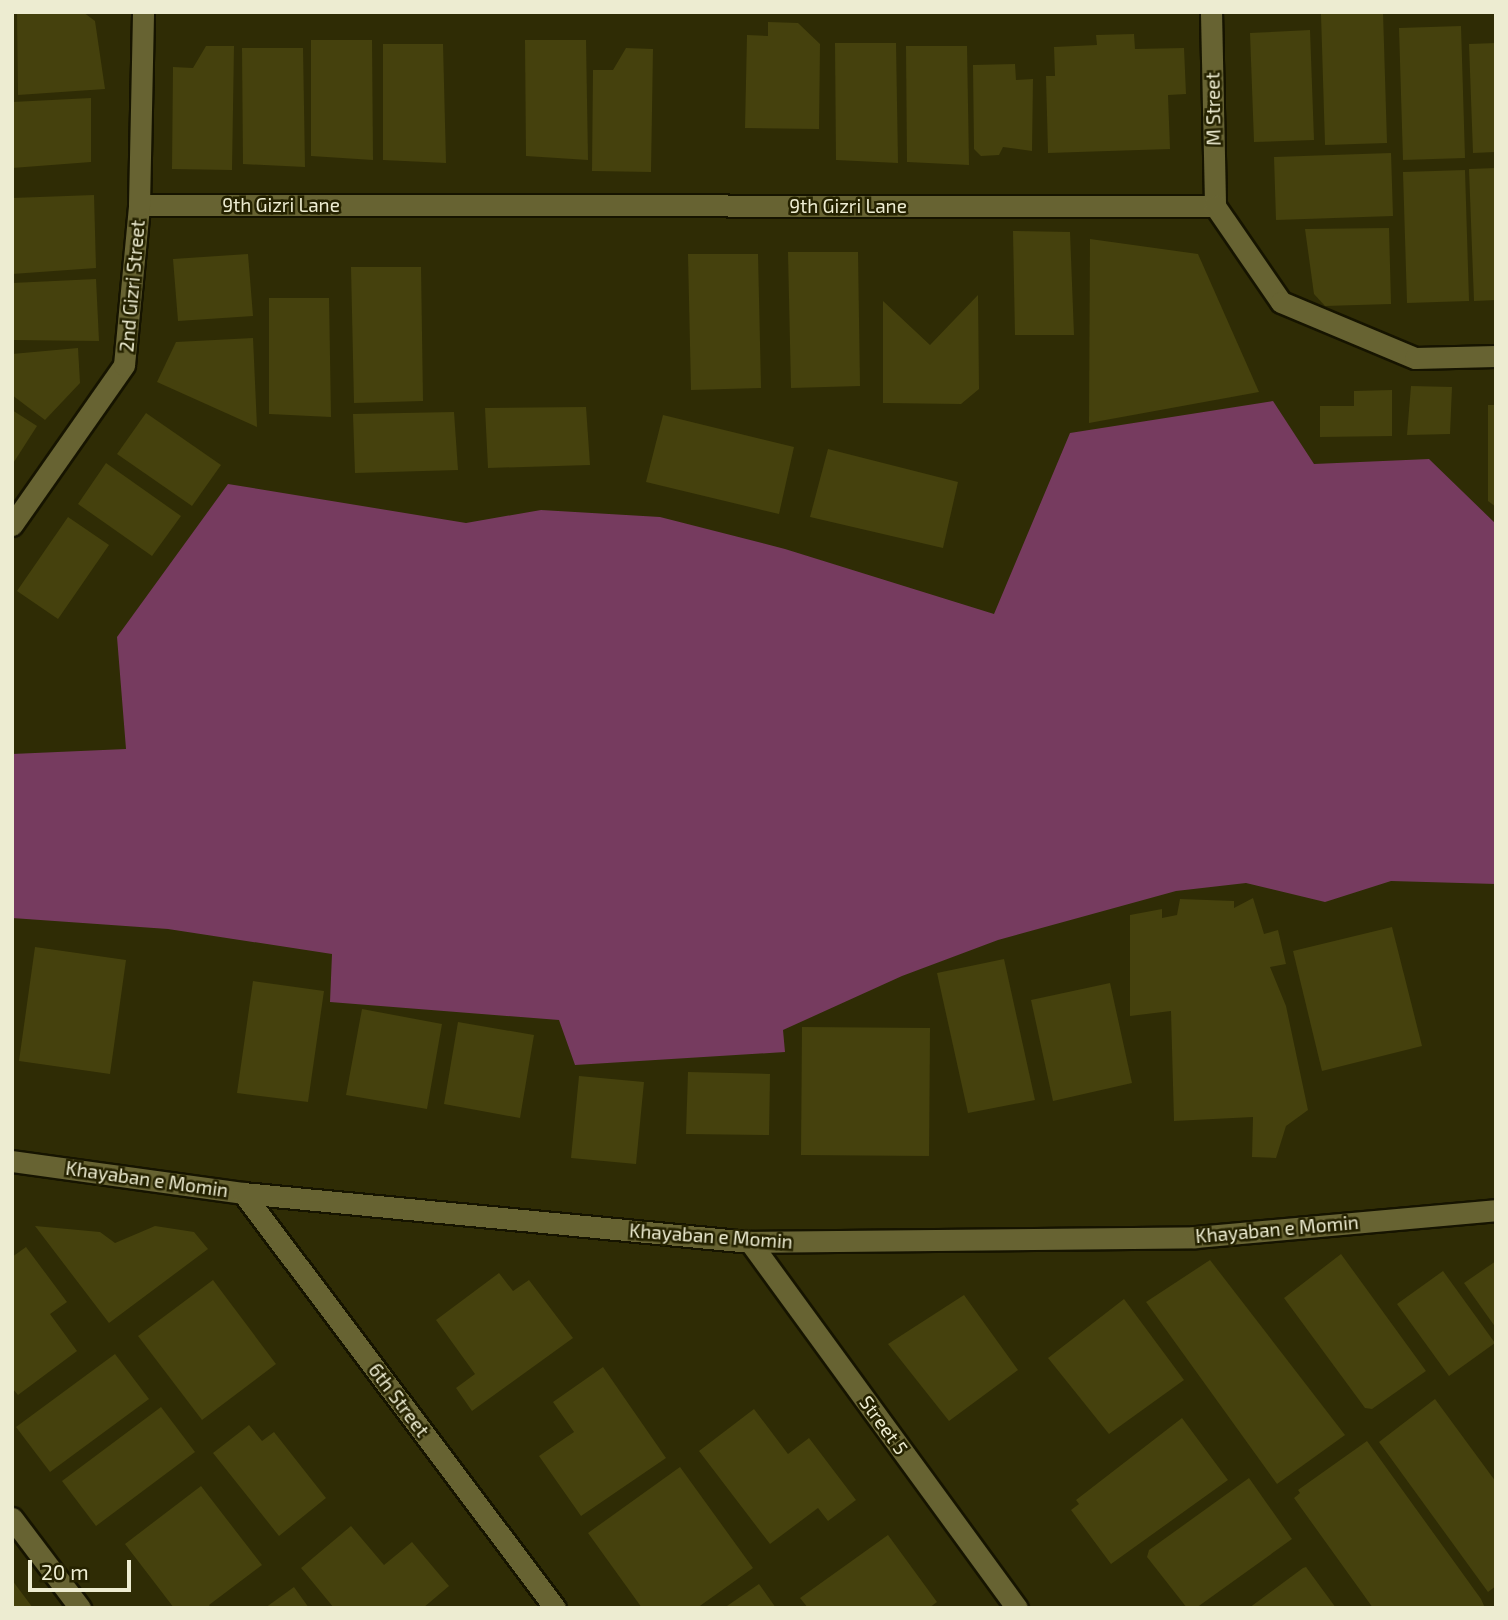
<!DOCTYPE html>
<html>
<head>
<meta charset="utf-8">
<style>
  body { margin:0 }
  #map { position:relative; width:1508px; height:1620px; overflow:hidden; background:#2f2c05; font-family:"Exo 2",sans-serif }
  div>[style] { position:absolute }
  .green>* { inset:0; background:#763b5f }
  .building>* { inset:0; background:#45410d }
  .roads { filter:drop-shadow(2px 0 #161400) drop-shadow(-2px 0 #161400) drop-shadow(0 2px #161400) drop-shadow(0 -2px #161400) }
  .street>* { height:21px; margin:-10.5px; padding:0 10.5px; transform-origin:10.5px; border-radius:10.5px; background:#676332 }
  span { translate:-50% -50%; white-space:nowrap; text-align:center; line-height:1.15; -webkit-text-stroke:5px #252200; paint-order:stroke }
  .street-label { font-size:19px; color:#edecd1 }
  .frame { position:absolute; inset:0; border:14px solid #edecd1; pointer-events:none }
  .scale { position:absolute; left:28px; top:1560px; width:103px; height:32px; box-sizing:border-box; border:4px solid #edecd1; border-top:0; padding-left:9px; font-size:21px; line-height:24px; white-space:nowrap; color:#edecd1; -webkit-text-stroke:5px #252200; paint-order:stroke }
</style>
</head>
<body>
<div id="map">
  <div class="green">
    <div style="clip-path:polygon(1273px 401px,1314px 464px,1429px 459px,1496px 524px,1496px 884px,1391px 881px,1325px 902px,1246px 883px,1176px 891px,998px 940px,902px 976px,783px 1030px,785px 1052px,575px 1065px,559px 1020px,330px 1002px,332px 954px,168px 929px,12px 918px,12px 754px,126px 749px,117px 637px,228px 484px,466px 523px,541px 510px,660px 517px,785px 549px,994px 614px,1070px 433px)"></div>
  </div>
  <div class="building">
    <div style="clip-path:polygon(17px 12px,83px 12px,95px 21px,105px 89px,18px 95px)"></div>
    <div style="clip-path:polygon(1362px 12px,1383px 12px,1387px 143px,1325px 145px,1321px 14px)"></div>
    <div style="clip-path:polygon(768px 22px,798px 23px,820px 44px,819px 129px,745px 128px,747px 35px,768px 36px)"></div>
    <div style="clip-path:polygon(1461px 26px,1465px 158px,1403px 160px,1399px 28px)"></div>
    <div style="clip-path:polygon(1310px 30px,1314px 140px,1254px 142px,1250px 33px)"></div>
    <div style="clip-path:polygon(1134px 34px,1135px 49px,1184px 48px,1186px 94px,1168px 95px,1170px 149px,1048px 153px,1046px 76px,1055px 76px,1054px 47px,1097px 45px,1096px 35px)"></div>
    <div style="clip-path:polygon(311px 40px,372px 40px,373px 160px,311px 156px)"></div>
    <div style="clip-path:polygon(525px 40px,586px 40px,588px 160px,526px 156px)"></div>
    <div style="clip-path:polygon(835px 43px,896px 43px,898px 163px,836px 160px)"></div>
    <div style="clip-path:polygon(1496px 43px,1496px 152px,1473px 153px,1469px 44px)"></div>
    <div style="clip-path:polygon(383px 44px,443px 44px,446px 163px,383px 160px)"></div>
    <div style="clip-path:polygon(206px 46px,234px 46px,232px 170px,172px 169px,173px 67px,193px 68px)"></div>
    <div style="clip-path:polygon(906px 46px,967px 46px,969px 165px,907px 162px)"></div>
    <div style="clip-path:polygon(242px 48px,303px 48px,305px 167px,243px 164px)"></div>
    <div style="clip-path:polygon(626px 48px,653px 49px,651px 172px,592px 171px,593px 70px,613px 70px)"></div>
    <div style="clip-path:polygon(1015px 64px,1016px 80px,1033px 79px,1032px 151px,1003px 147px,999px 155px,981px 156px,974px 149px,973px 65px)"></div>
    <div style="clip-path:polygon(91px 98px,91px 162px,12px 168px,12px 102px)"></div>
    <div style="clip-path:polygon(1391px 153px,1393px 216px,1276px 220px,1274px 157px)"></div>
    <div style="clip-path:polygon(1496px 168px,1496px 300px,1474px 301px,1469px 169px)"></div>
    <div style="clip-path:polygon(1465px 170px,1469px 301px,1407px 303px,1403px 172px)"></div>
    <div style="clip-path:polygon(94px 195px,96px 268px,12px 274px,12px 198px)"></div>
    <div style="clip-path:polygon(1389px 228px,1391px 304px,1325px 306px,1314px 294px,1305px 229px)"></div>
    <div style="clip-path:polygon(1013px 231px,1070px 232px,1074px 335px,1015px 335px)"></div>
    <div style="clip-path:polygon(1090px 239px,1198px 254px,1259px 392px,1089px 423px)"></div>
    <div style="clip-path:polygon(788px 252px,858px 252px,860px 386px,791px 388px)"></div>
    <div style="clip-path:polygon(248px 254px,253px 316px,178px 321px,173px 259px)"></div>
    <div style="clip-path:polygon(688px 254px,758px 254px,761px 388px,691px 390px)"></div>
    <div style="clip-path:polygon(351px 267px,421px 267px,423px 401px,354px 403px)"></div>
    <div style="clip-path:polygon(96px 279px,99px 341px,12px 340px,12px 283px)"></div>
    <div style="clip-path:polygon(978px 295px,979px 389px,961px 404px,883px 403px,883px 301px,930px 345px)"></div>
    <div style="clip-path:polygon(269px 298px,329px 298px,331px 417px,269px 414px)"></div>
    <div style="clip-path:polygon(253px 338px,257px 427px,157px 382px,176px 342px)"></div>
    <div style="clip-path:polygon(78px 348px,80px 383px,45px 420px,12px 395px,12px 354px)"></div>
    <div style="clip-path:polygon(1411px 386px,1452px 387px,1450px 434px,1407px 435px)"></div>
    <div style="clip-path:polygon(1392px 390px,1392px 436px,1320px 437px,1320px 406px,1354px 406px,1354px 391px)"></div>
    <div style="clip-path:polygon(1488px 405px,1496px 405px,1496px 507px,1488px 501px)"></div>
    <div style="clip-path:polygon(586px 407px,590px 465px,488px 468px,485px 408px)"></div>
    <div style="clip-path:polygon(12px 410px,37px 426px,12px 465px)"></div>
    <div style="clip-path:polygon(454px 412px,458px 470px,355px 473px,353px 414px)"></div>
    <div style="clip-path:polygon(146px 413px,221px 465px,192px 506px,117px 454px)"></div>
    <div style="clip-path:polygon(663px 415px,794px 447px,779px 514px,646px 482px)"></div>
    <div style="clip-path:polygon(828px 449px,958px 482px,943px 548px,810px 517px)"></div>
    <div style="clip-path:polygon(106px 463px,181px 516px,152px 556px,78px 504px)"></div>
    <div style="clip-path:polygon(68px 517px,109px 545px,58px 619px,17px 591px)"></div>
    <div style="clip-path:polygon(1253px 898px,1264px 934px,1278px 930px,1286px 964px,1270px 967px,1286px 1006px,1308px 1110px,1286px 1126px,1276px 1158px,1252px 1157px,1253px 1117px,1174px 1121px,1171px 1011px,1130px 1016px,1130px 915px,1162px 909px,1162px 918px,1177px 915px,1180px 899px,1234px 901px,1234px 908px)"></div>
    <div style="clip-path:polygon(1392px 927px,1422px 1046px,1322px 1071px,1293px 951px)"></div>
    <div style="clip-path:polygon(35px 947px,126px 960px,110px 1074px,19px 1061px)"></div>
    <div style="clip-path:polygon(1004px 959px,1035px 1100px,968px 1113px,937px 973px)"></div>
    <div style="clip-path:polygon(253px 981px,324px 991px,308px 1102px,237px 1093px)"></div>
    <div style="clip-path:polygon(1110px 983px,1132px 1083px,1053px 1101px,1031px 1000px)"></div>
    <div style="clip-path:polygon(362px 1009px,442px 1024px,427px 1109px,346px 1095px)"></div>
    <div style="clip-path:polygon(458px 1022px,534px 1035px,520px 1118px,444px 1104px)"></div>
    <div style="clip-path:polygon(802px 1027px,930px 1028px,929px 1156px,801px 1155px)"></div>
    <div style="clip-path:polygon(688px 1072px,770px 1074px,769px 1135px,686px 1134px)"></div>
    <div style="clip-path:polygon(579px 1076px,644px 1082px,636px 1164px,571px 1158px)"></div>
    <div style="clip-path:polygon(35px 1226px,100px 1232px,115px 1243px,155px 1226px,194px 1232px,208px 1249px,109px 1323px)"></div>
    <div style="clip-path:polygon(26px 1247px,67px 1302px,50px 1314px,77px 1351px,18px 1395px,12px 1388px,12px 1257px)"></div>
    <div style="clip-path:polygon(1341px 1254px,1426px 1371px,1372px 1409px,1365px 1408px,1284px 1298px)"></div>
    <div style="clip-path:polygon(1210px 1260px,1345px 1435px,1277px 1484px,1146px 1302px)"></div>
    <div style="clip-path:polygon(1496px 1261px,1496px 1328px,1464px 1283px)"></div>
    <div style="clip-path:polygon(1443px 1271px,1495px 1343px,1449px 1376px,1397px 1304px)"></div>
    <div style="clip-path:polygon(499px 1273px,513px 1291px,529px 1280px,573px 1338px,472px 1411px,456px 1388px,475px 1374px,436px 1320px)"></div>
    <div style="clip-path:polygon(213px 1280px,276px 1364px,202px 1420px,138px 1336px)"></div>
    <div style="clip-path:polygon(964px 1295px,1018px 1370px,949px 1421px,888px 1344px)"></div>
    <div style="clip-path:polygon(1124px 1299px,1184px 1380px,1109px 1434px,1048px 1358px)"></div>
    <div style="clip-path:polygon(115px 1354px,149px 1399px,50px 1472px,16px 1427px)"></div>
    <div style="clip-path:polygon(603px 1367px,666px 1458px,581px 1516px,539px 1456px,574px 1432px,553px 1402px)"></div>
    <div style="clip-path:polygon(1435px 1399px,1496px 1482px,1496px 1586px,1488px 1592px,1379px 1442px)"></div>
    <div style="clip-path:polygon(161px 1407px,195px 1452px,96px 1526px,62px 1481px)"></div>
    <div style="clip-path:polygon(754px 1409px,788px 1454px,809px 1438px,856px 1500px,828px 1521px,818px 1508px,770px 1544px,699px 1451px)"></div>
    <div style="clip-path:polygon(1182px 1418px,1228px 1480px,1111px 1564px,1071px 1510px,1079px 1504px,1076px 1500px)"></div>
    <div style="clip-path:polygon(249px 1425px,262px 1441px,274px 1432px,326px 1498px,279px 1536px,213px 1453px)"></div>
    <div style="clip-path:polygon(1367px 1441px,1481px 1599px,1485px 1608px,1373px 1608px,1294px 1498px,1300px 1493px,1298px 1490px)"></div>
    <div style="clip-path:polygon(680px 1467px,753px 1568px,697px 1608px,642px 1608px,588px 1533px)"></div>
    <div style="clip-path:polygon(1249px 1478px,1292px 1539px,1196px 1608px,1187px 1608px,1147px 1557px,1149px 1550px)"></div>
    <div style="clip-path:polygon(201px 1486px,262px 1565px,209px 1605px,211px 1608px,174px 1608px,125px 1544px)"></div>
    <div style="clip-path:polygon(351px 1526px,384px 1565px,412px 1542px,449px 1586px,423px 1608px,334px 1608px,301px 1568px)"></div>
    <div style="clip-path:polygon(888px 1535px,937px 1602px,929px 1608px,808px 1608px,800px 1598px)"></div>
    <div style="clip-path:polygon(1306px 1567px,1336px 1608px,1249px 1608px,1303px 1568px)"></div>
    <div style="clip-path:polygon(12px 1580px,33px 1608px,12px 1608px)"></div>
    <div style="clip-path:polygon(759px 1584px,776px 1608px,728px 1608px,727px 1606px)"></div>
    <div style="clip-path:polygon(294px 1587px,309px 1608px,265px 1608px)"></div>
  </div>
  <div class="roads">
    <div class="street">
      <div style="left:1211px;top:12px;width:194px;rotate:88.8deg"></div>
      <div style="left:139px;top:205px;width:1076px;rotate:0.05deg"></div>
      <div style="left:1215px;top:206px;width:116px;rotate:55.5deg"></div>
      <div style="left:1281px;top:302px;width:145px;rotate:22.7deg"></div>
      <div style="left:1415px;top:358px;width:81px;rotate:-1.4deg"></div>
      <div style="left:12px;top:525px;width:195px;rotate:-55deg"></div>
      <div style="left:124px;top:365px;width:161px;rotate:-84.6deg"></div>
      <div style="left:139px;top:205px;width:193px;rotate:-88.8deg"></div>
      <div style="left:12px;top:1161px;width:233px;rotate:7.9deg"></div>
      <div style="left:243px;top:1193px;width:509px;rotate:5.52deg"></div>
      <div style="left:750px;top:1242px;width:445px;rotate:-0.6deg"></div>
      <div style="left:1195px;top:1237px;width:302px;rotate:-5.1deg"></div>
      <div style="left:243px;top:1193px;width:519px;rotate:53.06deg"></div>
      <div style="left:750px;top:1242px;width:453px;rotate:53.9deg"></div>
      <div style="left:12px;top:1518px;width:113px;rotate:52.9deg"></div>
    </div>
  </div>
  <div class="street-label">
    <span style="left:1213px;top:109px;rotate:-91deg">M Street</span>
    <span style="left:281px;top:205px">9th Gizri Lane</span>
    <span style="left:848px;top:206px">9th Gizri Lane</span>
    <span style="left:132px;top:286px;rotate:-85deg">2nd Gizri Street</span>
    <span style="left:147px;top:1179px;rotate:8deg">Khayaban e Momin</span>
    <span style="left:1277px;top:1229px;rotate:-5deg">Khayaban e Momin</span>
    <span style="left:711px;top:1236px;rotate:4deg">Khayaban e Momin</span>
    <span style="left:399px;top:1400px;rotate:53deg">6th Street</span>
    <span style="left:884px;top:1425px;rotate:54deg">Street 5</span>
  </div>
  <div class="frame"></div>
  <div class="scale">20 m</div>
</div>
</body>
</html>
